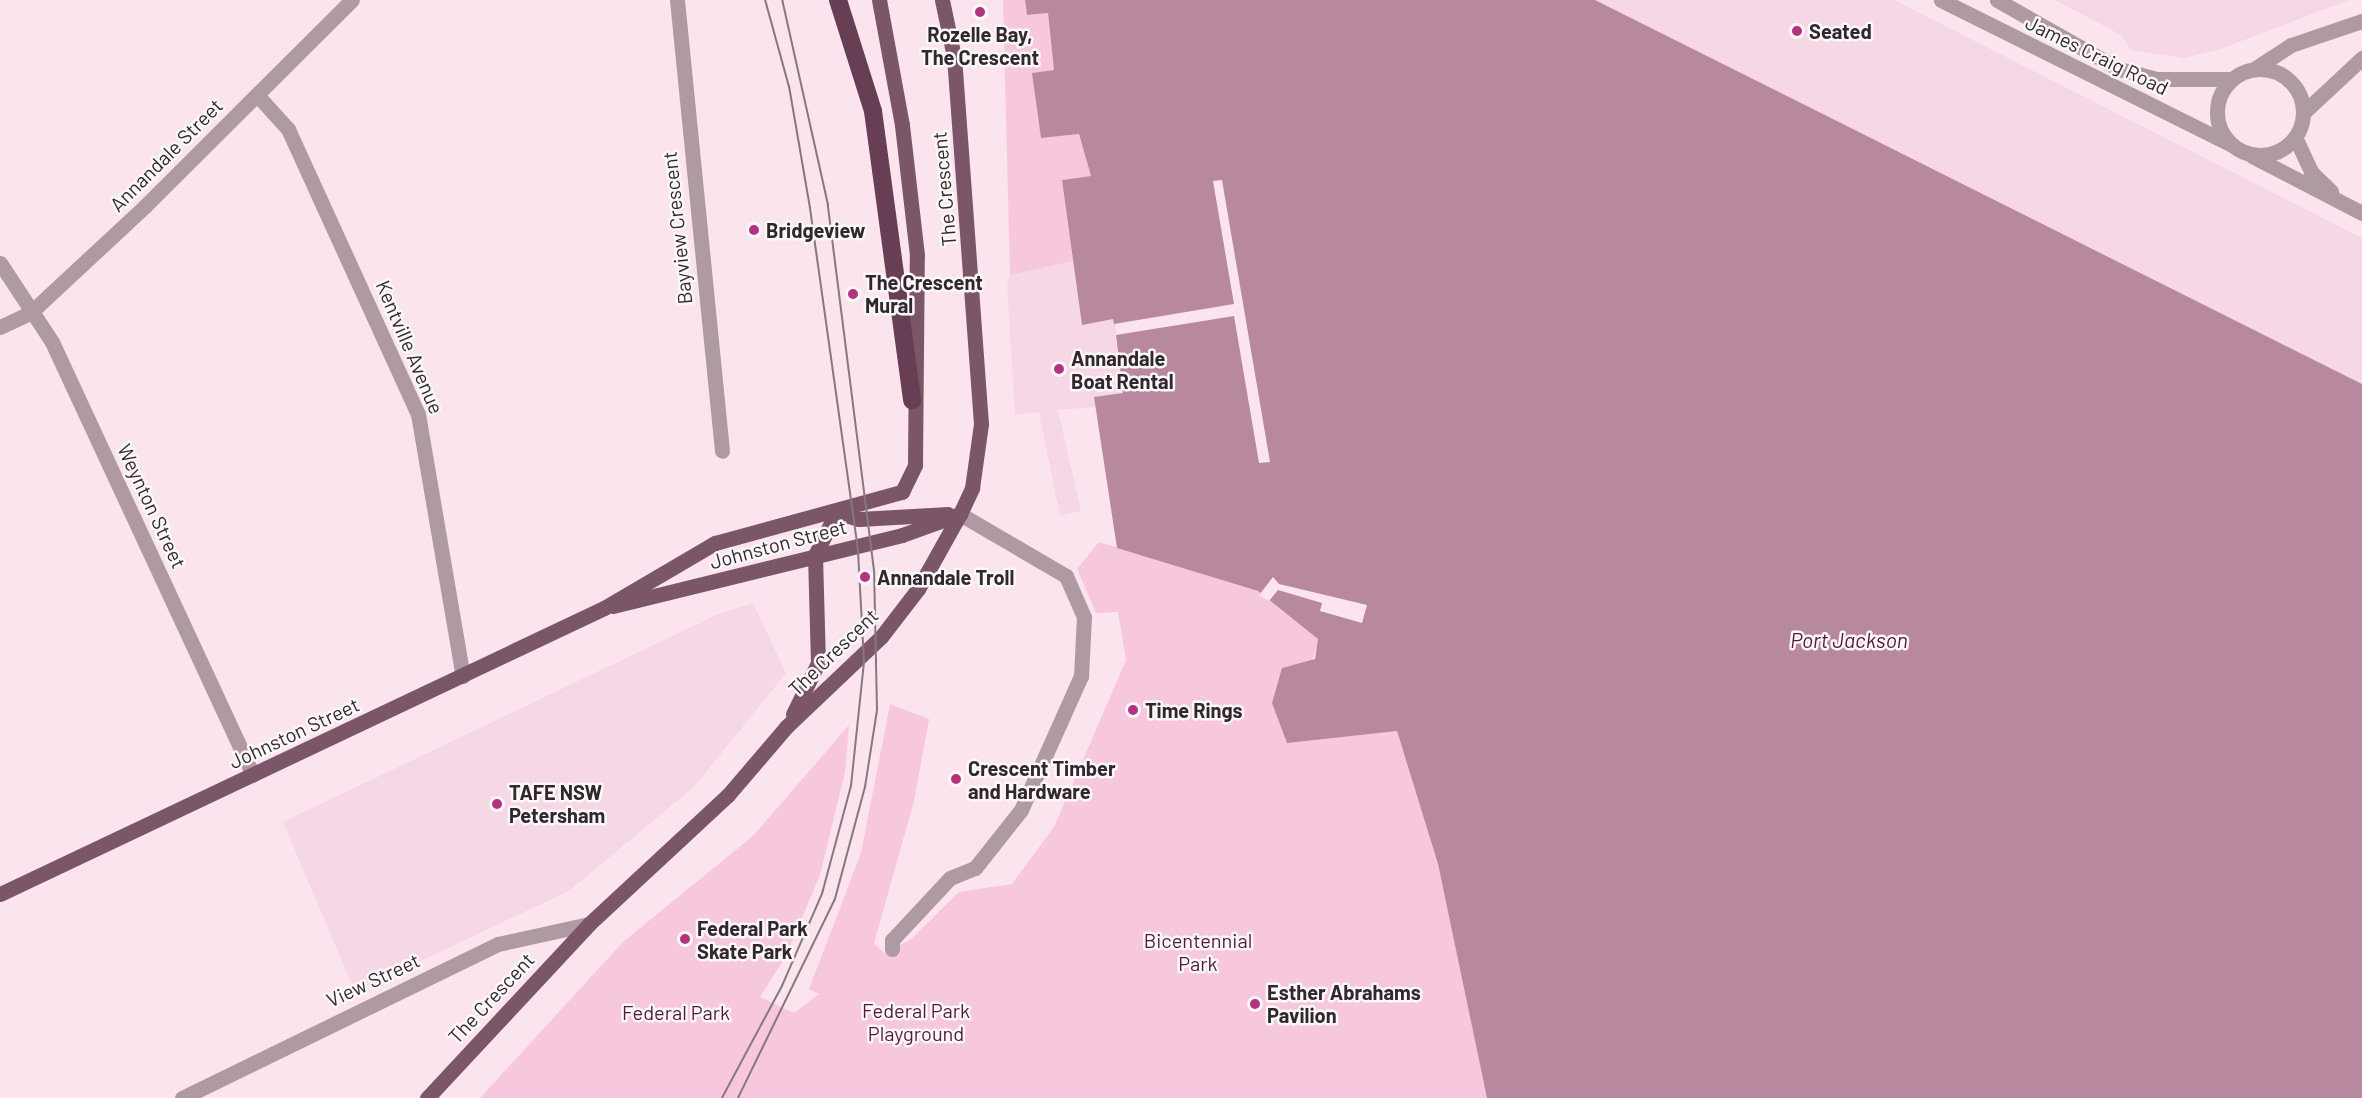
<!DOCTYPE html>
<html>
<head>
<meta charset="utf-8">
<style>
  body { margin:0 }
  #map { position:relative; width:2362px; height:1098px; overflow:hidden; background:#fce4ee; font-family:Barlow,sans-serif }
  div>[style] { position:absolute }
  .built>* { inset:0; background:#f6d7e5 }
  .green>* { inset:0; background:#f7c7dd }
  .water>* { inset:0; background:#b7889e }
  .pier>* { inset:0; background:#fce4ee }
  .street>* { height:15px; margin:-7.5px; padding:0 7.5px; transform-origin:7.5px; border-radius:7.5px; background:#af99a3 }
  .street>.ring { margin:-7.5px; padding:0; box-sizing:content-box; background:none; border:15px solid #af99a3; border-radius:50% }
  .primary>* { height:15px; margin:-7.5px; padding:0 7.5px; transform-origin:7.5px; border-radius:7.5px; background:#7b5668 }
  .highway>* { height:18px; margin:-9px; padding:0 9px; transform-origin:9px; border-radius:9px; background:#673e53 }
  .tram>* { height:1.5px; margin:-0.75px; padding:0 0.75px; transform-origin:0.75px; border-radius:0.75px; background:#86787e }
  .dots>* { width:16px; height:16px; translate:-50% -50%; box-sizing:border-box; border:3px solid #fcf7f9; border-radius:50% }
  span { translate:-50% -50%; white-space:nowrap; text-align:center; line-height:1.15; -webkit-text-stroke:5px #fcf7f9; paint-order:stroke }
  .poi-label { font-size:20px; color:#30282c; font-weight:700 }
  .left { translate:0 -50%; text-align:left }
  .street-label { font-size:20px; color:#30282c }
  .park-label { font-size:20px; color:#541a3b }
  .water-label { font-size:21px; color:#53193a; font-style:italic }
</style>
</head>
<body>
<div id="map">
  <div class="built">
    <div style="clip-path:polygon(1595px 0,1894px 0,2362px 238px,2362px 384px)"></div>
    <div style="clip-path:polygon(2055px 0,2349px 0,2218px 50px,2183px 58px,2131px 50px,2121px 35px)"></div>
    <div style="clip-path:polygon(1073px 261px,1082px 324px,1113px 319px,1123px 393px,1095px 397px,1096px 407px,1058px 410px,1081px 511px,1060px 516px,1039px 412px,1015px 415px,1007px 285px,1010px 275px)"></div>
    <div style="clip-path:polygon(753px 603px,786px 673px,695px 786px,569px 891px,355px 992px,283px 822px,716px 615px)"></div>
  </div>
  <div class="green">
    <div style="clip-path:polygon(1003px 0,1025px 0,1027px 15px,1048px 13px,1054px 70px,1033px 73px,1041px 138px,1079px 134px,1091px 176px,1062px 180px,1073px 261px,1010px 275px)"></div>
    <div style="clip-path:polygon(1099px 542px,1258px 591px,1319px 639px,1287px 742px,1397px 731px,1438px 864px,1487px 1098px,480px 1098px,623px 942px,754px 835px,849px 725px,845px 772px,820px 875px,786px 956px,760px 997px,794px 1013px,819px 994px,809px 989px,861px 853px,890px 704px,929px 719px,914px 801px,874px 943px,884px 953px,910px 940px,959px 892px,1012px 884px,1054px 827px,1126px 660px,1118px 612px,1096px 613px,1077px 569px)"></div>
  </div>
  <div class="water">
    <div style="clip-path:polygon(1025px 0,1595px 0,2362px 384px,2362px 1098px,1487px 1098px,1438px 864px,1397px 731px,1287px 743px,1272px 703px,1282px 668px,1315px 659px,1318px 639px,1258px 591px,1117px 548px,1094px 397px,1123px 393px,1116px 335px,1113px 319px,1082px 325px,1062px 180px,1091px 176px,1079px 134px,1041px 138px,1032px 73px,1054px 70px,1048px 13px,1027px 15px)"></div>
  </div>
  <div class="pier">
    <div style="clip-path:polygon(1222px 180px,1270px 462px,1259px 463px,1234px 316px,1116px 335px,1114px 324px,1234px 304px,1213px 181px)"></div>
    <div style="clip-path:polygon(1273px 577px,1279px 584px,1367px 605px,1362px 623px,1320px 611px,1322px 603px,1278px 590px,1269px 601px,1259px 595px)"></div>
  </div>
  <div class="street">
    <div style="left:677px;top:0;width:453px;rotate:84.3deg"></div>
    <div style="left:1941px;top:0;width:327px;rotate:26.5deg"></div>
    <div style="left:1997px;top:0;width:140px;rotate:29.5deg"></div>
    <div style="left:2119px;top:69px;width:38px;rotate:15deg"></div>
    <div style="left:2156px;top:79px;width:76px"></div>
    <div style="left:2254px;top:69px;width:44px;rotate:-33deg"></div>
    <div style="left:2291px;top:45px;width:75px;rotate:-18.7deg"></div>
    <div class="ring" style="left:2217px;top:69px;width:71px;height:71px"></div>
    <div style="left:257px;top:95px;width:46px;rotate:47.6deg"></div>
    <div style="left:288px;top:129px;width:313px;rotate:65.5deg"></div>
    <div style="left:418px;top:414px;width:266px;rotate:80.3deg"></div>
    <div style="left:2303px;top:113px;width:81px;rotate:-43deg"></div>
    <div style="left:2295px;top:137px;width:38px;rotate:65deg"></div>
    <div style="left:2311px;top:172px;width:28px;rotate:44deg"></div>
    <div style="left:2252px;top:156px;width:124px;rotate:27.4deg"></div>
    <div style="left:0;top:263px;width:95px;rotate:56.6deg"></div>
    <div style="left:52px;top:342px;width:477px;rotate:65.1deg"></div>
    <div style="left:0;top:327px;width:33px;rotate:-25deg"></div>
    <div style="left:30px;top:313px;width:157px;rotate:-42.9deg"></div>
    <div style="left:145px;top:206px;width:292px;rotate:-44.9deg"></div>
    <div style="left:892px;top:949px;width:9px;rotate:-90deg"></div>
    <div style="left:892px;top:940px;width:85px;rotate:-46.9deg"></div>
    <div style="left:950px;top:878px;width:27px;rotate:-22deg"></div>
    <div style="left:975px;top:868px;width:74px;rotate:-51.6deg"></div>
    <div style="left:1021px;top:810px;width:147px;rotate:-65.9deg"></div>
    <div style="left:1081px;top:676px;width:59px;rotate:-87.1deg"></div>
    <div style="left:1084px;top:617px;width:45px;rotate:-113.7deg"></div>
    <div style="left:1066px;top:576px;width:123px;rotate:-149.7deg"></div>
    <div style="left:182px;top:1098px;width:352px;rotate:-26deg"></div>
    <div style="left:498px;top:944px;width:93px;rotate:-12.4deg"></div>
  </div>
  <div class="primary">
    <div style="left:838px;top:513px;width:22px;rotate:16deg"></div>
    <div style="left:859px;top:519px;width:89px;rotate:-3.2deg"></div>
    <div style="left:613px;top:606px;width:298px;rotate:-13.8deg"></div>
    <div style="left:902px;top:535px;width:62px;rotate:-19.9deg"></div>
    <div style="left:793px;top:714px;width:57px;rotate:-63.9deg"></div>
    <div style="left:818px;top:663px;width:108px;rotate:-91.6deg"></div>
    <div style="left:815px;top:555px;width:47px;rotate:-63.4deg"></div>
    <div style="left:0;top:894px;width:668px;rotate:-25.34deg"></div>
    <div style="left:604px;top:608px;width:129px;rotate:-30.4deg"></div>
    <div style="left:715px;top:543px;width:194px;rotate:-15.3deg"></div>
    <div style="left:902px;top:492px;width:30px;rotate:-64deg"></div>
    <div style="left:915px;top:465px;width:210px;rotate:-89.5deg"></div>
    <div style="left:917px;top:255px;width:131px;rotate:-96.6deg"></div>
    <div style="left:902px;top:125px;width:127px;rotate:-100.4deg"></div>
    <div style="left:427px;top:1098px;width:238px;rotate:-47deg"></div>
    <div style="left:589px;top:924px;width:190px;rotate:-42.9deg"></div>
    <div style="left:728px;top:795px;width:89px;rotate:-49.5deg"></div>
    <div style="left:786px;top:727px;width:131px;rotate:-43.5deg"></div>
    <div style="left:881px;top:637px;width:61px;rotate:-52.4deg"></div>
    <div style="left:918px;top:589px;width:86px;rotate:-60.8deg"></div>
    <div style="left:960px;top:514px;width:29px;rotate:-65deg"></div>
    <div style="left:972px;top:488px;width:65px;rotate:-82deg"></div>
    <div style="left:981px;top:424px;width:368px;rotate:-94.2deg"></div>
    <div style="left:954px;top:57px;width:58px;rotate:-101.9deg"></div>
  </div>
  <div class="highway">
    <div style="left:838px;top:0;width:116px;rotate:72.5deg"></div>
    <div style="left:873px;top:111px;width:292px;rotate:82.3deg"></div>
  </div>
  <div class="tram">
    <div style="left:722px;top:1098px;width:127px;rotate:-61.8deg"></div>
    <div style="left:782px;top:986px;width:100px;rotate:-66.5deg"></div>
    <div style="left:822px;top:894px;width:112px;rotate:-75deg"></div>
    <div style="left:851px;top:786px;width:125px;rotate:-84deg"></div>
    <div style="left:864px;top:662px;width:112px;rotate:-93.1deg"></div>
    <div style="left:858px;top:550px;width:345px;rotate:-98deg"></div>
    <div style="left:810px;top:208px;width:123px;rotate:-99.8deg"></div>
    <div style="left:789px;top:87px;width:90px;rotate:-105.4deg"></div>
    <div style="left:738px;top:1098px;width:221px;rotate:-64deg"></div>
    <div style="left:835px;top:899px;width:116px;rotate:-75deg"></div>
    <div style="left:865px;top:787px;width:78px;rotate:-81.1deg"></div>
    <div style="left:877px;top:710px;width:139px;rotate:-91.2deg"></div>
    <div style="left:874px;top:571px;width:369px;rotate:-97.2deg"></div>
    <div style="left:828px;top:205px;width:210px;rotate:-102.6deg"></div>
  </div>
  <div class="dots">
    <div style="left:980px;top:12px;background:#b4337f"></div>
    <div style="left:1797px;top:31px;background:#b4337f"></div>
    <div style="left:754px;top:230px;background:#b4337f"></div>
    <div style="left:853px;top:294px;background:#b4337f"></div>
    <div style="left:1059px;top:369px;background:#b4337f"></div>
    <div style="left:865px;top:577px;background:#b4337f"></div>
    <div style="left:1133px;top:710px;background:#b4337f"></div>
    <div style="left:956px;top:779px;background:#b4337f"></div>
    <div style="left:497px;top:804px;background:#b4337f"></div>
    <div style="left:685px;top:939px;background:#b4337f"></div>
    <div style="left:1255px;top:1004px;background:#b4337f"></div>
  </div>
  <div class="poi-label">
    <span class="left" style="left:1809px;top:31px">Seated</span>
    <span style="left:980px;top:46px">Rozelle Bay,<br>The Crescent</span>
    <span class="left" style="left:766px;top:230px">Bridgeview</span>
    <span class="left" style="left:865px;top:294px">The Crescent<br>Mural</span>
    <span class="left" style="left:1071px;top:370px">Annandale<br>Boat Rental</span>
    <span class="left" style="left:877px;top:577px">Annandale Troll</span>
    <span class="left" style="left:1145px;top:710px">Time Rings</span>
    <span class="left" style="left:968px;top:780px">Crescent Timber<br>and Hardware</span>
    <span class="left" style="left:509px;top:804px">TAFE NSW<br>Petersham</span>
    <span class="left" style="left:697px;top:940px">Federal Park<br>Skate Park</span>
    <span class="left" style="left:1267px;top:1004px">Esther Abrahams<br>Pavilion</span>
  </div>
  <div class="street-label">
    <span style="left:2097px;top:55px;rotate:26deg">James Craig Road</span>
    <span style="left:166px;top:155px;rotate:-45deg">Annandale Street</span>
    <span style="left:944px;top:189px;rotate:-95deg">The Crescent</span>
    <span style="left:677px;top:228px;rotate:-96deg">Bayview Crescent</span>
    <span style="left:410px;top:347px;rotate:67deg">Kentville Avenue</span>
    <span style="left:152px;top:506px;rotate:65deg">Weynton Street</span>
    <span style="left:778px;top:544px;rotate:-15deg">Johnston Street</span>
    <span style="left:833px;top:652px;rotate:-44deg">The Crescent</span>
    <span style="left:294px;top:733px;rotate:-25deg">Johnston Street</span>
    <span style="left:373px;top:980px;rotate:-25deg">View Street</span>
    <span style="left:491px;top:998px;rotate:-47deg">The Crescent</span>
  </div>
  <div class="park-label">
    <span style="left:1198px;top:952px">Bicentennial<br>Park</span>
    <span style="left:916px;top:1022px">Federal Park<br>Playground</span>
    <span style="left:676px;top:1012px">Federal Park</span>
  </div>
  <div class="water-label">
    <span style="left:1849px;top:640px">Port Jackson</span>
  </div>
</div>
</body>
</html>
